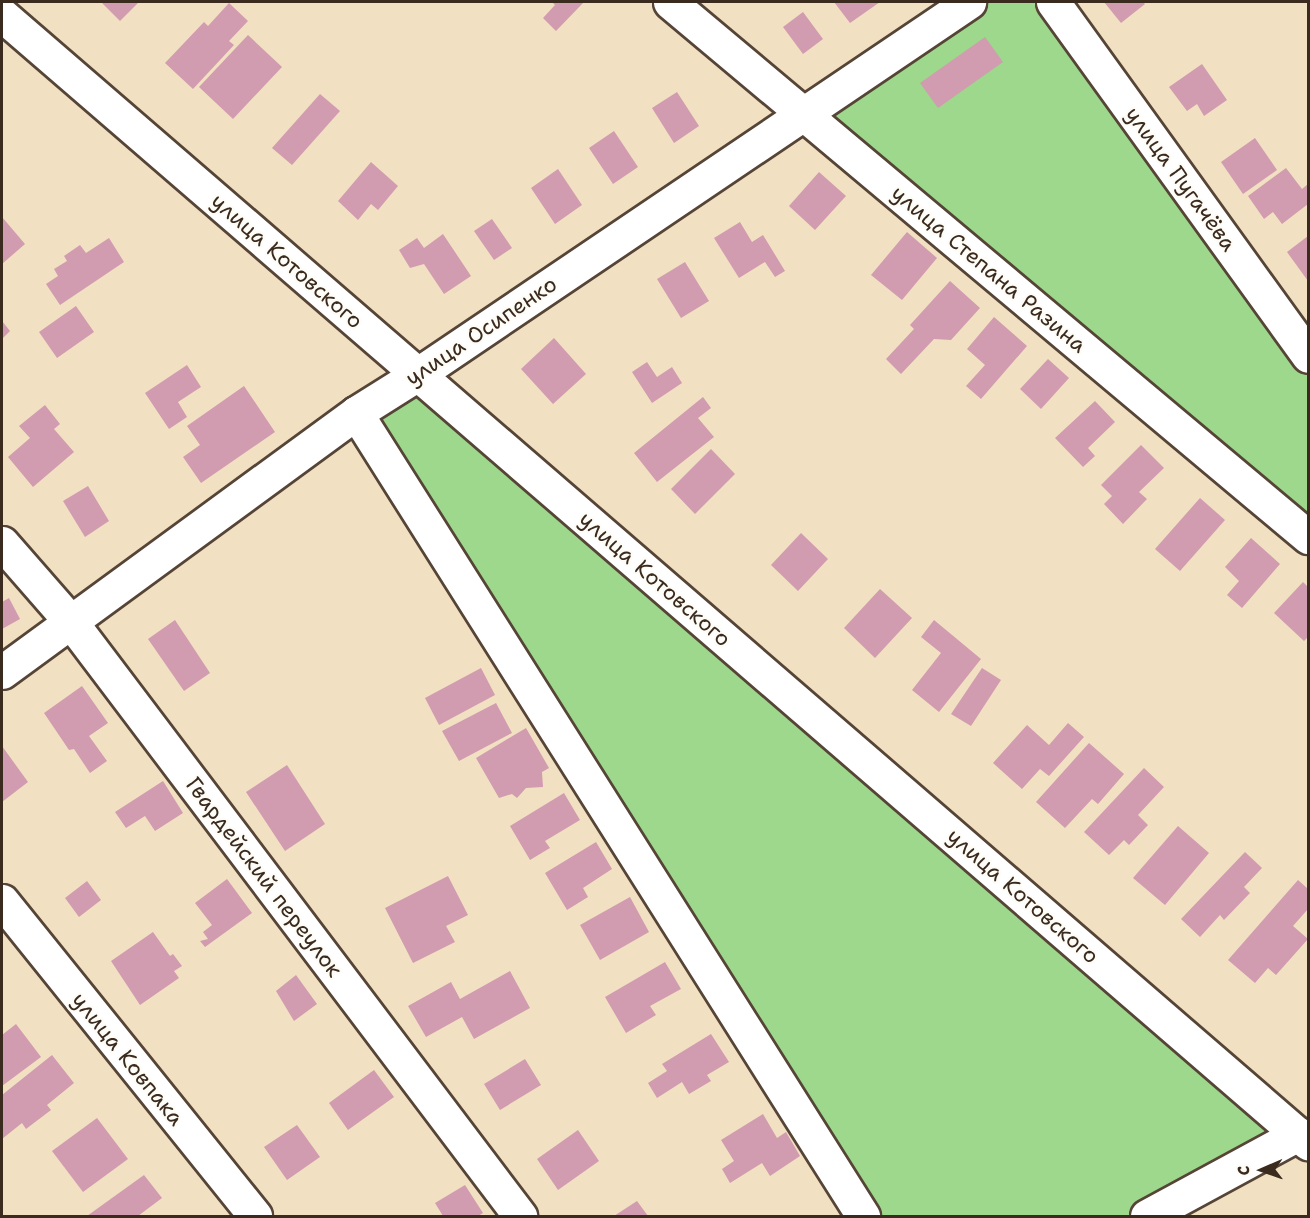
<!DOCTYPE html>
<html>
<head>
<meta charset="utf-8">
<style>
  body { margin:0 }
  #map { position:relative; width:1310px; height:1218px; overflow:hidden; background:#f2e0c2; font-family:"Shantell Sans",sans-serif }
  div>[style] { position:absolute }
  .green>* { inset:0; background:#9dd88c }
  .building>* { inset:0; background:#d19bb0 }
  .roads { filter:drop-shadow(2px 0 #564537) drop-shadow(-2px 0 #564537) drop-shadow(0 2px #564537) drop-shadow(0 -2px #564537) }
  .minor>* { height:33px; margin:-16.5px; padding:0 16.5px; transform-origin:16.5px; border-radius:16.5px; background:#fff }
  span { translate:-50% -50%; white-space:nowrap; text-align:center; line-height:1.15; -webkit-text-stroke:4.5px #fdfcf7; paint-order:stroke }
  .street-label { font-size:22px; color:#3b2a1e }
  .frame { position:absolute; inset:0; border:3px solid #3b2a1e; pointer-events:none }
  .north { position:absolute; left:1232px; top:1140px; width:60px; height:60px; -webkit-text-stroke:4px #fdfcf7; paint-order:stroke; rotate:268deg; font-size:16px; font-weight:700; line-height:24px; text-align:center; color:#3b2a1e }
  .north::after { content:''; display:block; margin:auto; width:21px; height:27px; background:#3b2a1e; clip-path:polygon(50% 0,100% 100%,50% 72%,0 100%) }
</style>
</head>
<body>
<div id="map">
  <div class="green">
    <div style="clip-path:polygon(969px 2px,1069px 2px,1308px 343px,1308px 537px,804px 115px)"></div>
    <div style="clip-path:polygon(418px 374px,1298px 1134px,1147px 1216px,863px 1216px,356px 413px)"></div>
  </div>
  <div class="building">
    <div style="clip-path:polygon(101px 2px,139px 2px,120px 21px)"></div>
    <div style="clip-path:polygon(552px 2px,584px 2px,556px 31px,543px 18px,555px 5px)"></div>
    <div style="clip-path:polygon(834px 2px,880px 2px,850px 23px)"></div>
    <div style="clip-path:polygon(1104px 2px,1143px 2px,1145px 4px,1121px 23px)"></div>
    <div style="clip-path:polygon(229px 3px,248px 21px,229px 41px,234px 45px,193px 89px,165px 63px,204px 22px,208px 26px)"></div>
    <div style="clip-path:polygon(803px 12px,823px 39px,803px 54px,783px 27px)"></div>
    <div style="clip-path:polygon(248px 35px,282px 67px,233px 119px,199px 87px)"></div>
    <div style="clip-path:polygon(985px 37px,1003px 62px,938px 108px,920px 83px)"></div>
    <div style="clip-path:polygon(1202px 64px,1227px 100px,1204px 116px,1197px 104px,1187px 111px,1169px 87px)"></div>
    <div style="clip-path:polygon(677px 92px,699px 126px,674px 143px,652px 108px)"></div>
    <div style="clip-path:polygon(320px 94px,340px 111px,292px 165px,272px 148px)"></div>
    <div style="clip-path:polygon(614px 131px,638px 167px,613px 184px,589px 148px)"></div>
    <div style="clip-path:polygon(1255px 138px,1277px 170px,1243px 194px,1221px 162px)"></div>
    <div style="clip-path:polygon(371px 162px,398px 186px,378px 210px,371px 204px,358px 220px,338px 201px)"></div>
    <div style="clip-path:polygon(1286px 168px,1302px 189px,1308px 184px,1308px 204px,1282px 224px,1273px 212px,1264px 219px,1248px 196px)"></div>
    <div style="clip-path:polygon(558px 169px,582px 205px,555px 224px,531px 188px)"></div>
    <div style="clip-path:polygon(819px 172px,846px 196px,815px 230px,789px 206px)"></div>
    <div style="clip-path:polygon(2px 217px,25px 244px,2px 264px)"></div>
    <div style="clip-path:polygon(492px 219px,512px 248px,494px 260px,474px 231px)"></div>
    <div style="clip-path:polygon(740px 222px,752px 242px,763px 235px,785px 271px,775px 277px,765px 262px,739px 278px,714px 238px)"></div>
    <div style="clip-path:polygon(907px 232px,937px 258px,902px 300px,871px 275px)"></div>
    <div style="clip-path:polygon(443px 234px,471px 276px,444px 294px,424px 264px,410px 268px,399px 250px,417px 238px,424px 248px)"></div>
    <div style="clip-path:polygon(1308px 236px,1308px 281px,1287px 252px)"></div>
    <div style="clip-path:polygon(109px 238px,124px 262px,60px 305px,46px 284px,58px 276px,54px 269px,67px 261px,64px 256px,80px 245px,86px 253px)"></div>
    <div style="clip-path:polygon(685px 262px,709px 301px,681px 318px,657px 279px)"></div>
    <div style="clip-path:polygon(950px 281px,980px 308px,951px 340px,934px 339px,901px 374px,886px 359px,914px 329px,910px 325px)"></div>
    <div style="clip-path:polygon(76px 306px,94px 332px,57px 358px,39px 332px)"></div>
    <div style="clip-path:polygon(994px 317px,1027px 346px,981px 399px,966px 386px,985px 365px,967px 349px)"></div>
    <div style="clip-path:polygon(2px 321px,10px 331px,2px 339px)"></div>
    <div style="clip-path:polygon(554px 338px,586px 374px,553px 404px,521px 369px)"></div>
    <div style="clip-path:polygon(1048px 359px,1069px 378px,1041px 409px,1020px 389px)"></div>
    <div style="clip-path:polygon(647px 362px,657px 377px,672px 367px,682px 383px,652px 403px,632px 372px)"></div>
    <div style="clip-path:polygon(187px 365px,201px 387px,178px 402px,187px 417px,169px 429px,145px 393px)"></div>
    <div style="clip-path:polygon(244px 386px,275px 432px,201px 483px,183px 457px,200px 445px,187px 426px)"></div>
    <div style="clip-path:polygon(703px 397px,711px 408px,698px 418px,714px 437px,657px 482px,634px 453px)"></div>
    <div style="clip-path:polygon(1095px 401px,1115px 422px,1088px 448px,1095px 456px,1083px 467px,1055px 438px)"></div>
    <div style="clip-path:polygon(45px 405px,60px 424px,54px 429px,74px 452px,33px 487px,8px 457px,30px 438px,19px 426px)"></div>
    <div style="clip-path:polygon(1141px 445px,1164px 468px,1139px 492px,1147px 499px,1123px 524px,1104px 504px,1112px 496px,1101px 485px)"></div>
    <div style="clip-path:polygon(711px 449px,735px 474px,695px 514px,671px 489px)"></div>
    <div style="clip-path:polygon(88px 486px,109px 521px,85px 537px,63px 501px)"></div>
    <div style="clip-path:polygon(1200px 498px,1225px 520px,1180px 571px,1155px 549px)"></div>
    <div style="clip-path:polygon(801px 533px,828px 559px,798px 591px,771px 565px)"></div>
    <div style="clip-path:polygon(1251px 538px,1280px 564px,1242px 608px,1227px 595px,1239px 581px,1225px 567px)"></div>
    <div style="clip-path:polygon(1303px 582px,1308px 587px,1308px 637px,1304px 641px,1274px 613px)"></div>
    <div style="clip-path:polygon(880px 589px,912px 618px,875px 658px,844px 628px)"></div>
    <div style="clip-path:polygon(9px 598px,20px 619px,2px 629px,2px 602px)"></div>
    <div style="clip-path:polygon(175px 620px,210px 673px,184px 691px,148px 639px)"></div>
    <div style="clip-path:polygon(934px 620px,981px 659px,939px 712px,912px 690px,941px 653px,921px 637px)"></div>
    <div style="clip-path:polygon(481px 668px,495px 695px,439px 725px,425px 698px)"></div>
    <div style="clip-path:polygon(982px 668px,1001px 680px,971px 726px,951px 714px)"></div>
    <div style="clip-path:polygon(82px 686px,108px 723px,89px 736px,107px 761px,90px 773px,74px 749px,69px 750px,44px 713px)"></div>
    <div style="clip-path:polygon(496px 703px,512px 733px,459px 761px,442px 731px)"></div>
    <div style="clip-path:polygon(1068px 723px,1084px 737px,1049px 776px,1040px 769px,1022px 789px,993px 763px,1027px 725px,1049px 745px)"></div>
    <div style="clip-path:polygon(526px 728px,549px 768px,542px 772px,543px 787px,526px 788px,517px 798px,512px 794px,499px 798px,476px 758px)"></div>
    <div style="clip-path:polygon(1089px 743px,1124px 774px,1098px 804px,1092px 799px,1065px 828px,1036px 802px)"></div>
    <div style="clip-path:polygon(2px 746px,28px 782px,2px 802px)"></div>
    <div style="clip-path:polygon(287px 765px,325px 824px,285px 851px,246px 792px)"></div>
    <div style="clip-path:polygon(1144px 768px,1164px 787px,1138px 815px,1148px 825px,1129px 845px,1124px 840px,1109px 855px,1084px 832px)"></div>
    <div style="clip-path:polygon(163px 781px,183px 813px,155px 831px,145px 816px,126px 828px,115px 812px)"></div>
    <div style="clip-path:polygon(564px 793px,580px 820px,545px 841px,550px 848px,530px 860px,510px 826px)"></div>
    <div style="clip-path:polygon(1178px 826px,1209px 853px,1165px 905px,1133px 878px)"></div>
    <div style="clip-path:polygon(596px 842px,612px 869px,583px 888px,588px 897px,567px 910px,545px 873px)"></div>
    <div style="clip-path:polygon(1245px 852px,1262px 868px,1244px 887px,1250px 893px,1224px 920px,1220px 915px,1200px 937px,1181px 919px)"></div>
    <div style="clip-path:polygon(448px 876px,468px 915px,446px 926px,455px 942px,413px 963px,385px 908px)"></div>
    <div style="clip-path:polygon(227px 879px,252px 913px,205px 947px,200px 941px,208px 939px,203px 932px,212px 925px,195px 903px)"></div>
    <div style="clip-path:polygon(1298px 880px,1308px 889px,1308px 909px,1293px 926px,1308px 939px,1276px 975px,1268px 968px,1255px 983px,1228px 960px)"></div>
    <div style="clip-path:polygon(87px 881px,101px 900px,79px 917px,65px 898px)"></div>
    <div style="clip-path:polygon(630px 897px,649px 932px,600px 960px,580px 925px)"></div>
    <div style="clip-path:polygon(153px 932px,170px 956px,173px 954px,182px 966px,174px 971px,179px 978px,140px 1005px,111px 961px)"></div>
    <div style="clip-path:polygon(665px 962px,681px 989px,650px 1006px,656px 1015px,626px 1033px,605px 997px)"></div>
    <div style="clip-path:polygon(510px 971px,530px 1008px,474px 1039px,462px 1017px,426px 1037px,408px 1006px,451px 982px,460px 999px)"></div>
    <div style="clip-path:polygon(296px 975px,317px 1004px,294px 1021px,276px 991px)"></div>
    <div style="clip-path:polygon(16px 1024px,41px 1057px,2px 1086px,2px 1035px)"></div>
    <div style="clip-path:polygon(711px 1034px,729px 1062px,707px 1075px,711px 1081px,689px 1094px,682px 1082px,657px 1098px,648px 1083px,667px 1071px,662px 1064px)"></div>
    <div style="clip-path:polygon(52px 1055px,74px 1083px,47px 1105px,51px 1110px,26px 1129px,22px 1123px,2px 1139px,2px 1095px)"></div>
    <div style="clip-path:polygon(525px 1059px,541px 1085px,500px 1110px,484px 1084px)"></div>
    <div style="clip-path:polygon(374px 1070px,394px 1097px,348px 1130px,329px 1103px)"></div>
    <div style="clip-path:polygon(763px 1114px,777px 1138px,786px 1132px,800px 1156px,770px 1176px,762px 1163px,730px 1183px,722px 1169px,734px 1161px,721px 1140px)"></div>
    <div style="clip-path:polygon(97px 1118px,128px 1159px,83px 1192px,52px 1151px)"></div>
    <div style="clip-path:polygon(297px 1125px,320px 1157px,287px 1180px,264px 1147px)"></div>
    <div style="clip-path:polygon(578px 1130px,599px 1161px,558px 1190px,537px 1159px)"></div>
    <div style="clip-path:polygon(144px 1175px,162px 1198px,138px 1216px,87px 1216px)"></div>
    <div style="clip-path:polygon(465px 1185px,483px 1213px,478px 1216px,443px 1216px,435px 1203px)"></div>
    <div style="clip-path:polygon(637px 1201px,648px 1216px,614px 1216px)"></div>
  </div>
  <div class="roads">
    <div class="minor">
      <div style="left:670px;top:2px;width:833px;rotate:39.98deg"></div>
      <div style="left:1053px;top:2px;width:436px;rotate:54.2deg"></div>
      <div style="left:2px;top:15px;width:1726px;rotate:40.82deg"></div>
      <div style="left:356px;top:413px;width:950px;rotate:57.73deg"></div>
      <div style="left:2px;top:543px;width:105px;rotate:48.9deg"></div>
      <div style="left:71px;top:622px;width:745px;rotate:52.91deg"></div>
      <div style="left:2px;top:672px;width:439px;rotate:-36.2deg"></div>
      <div style="left:356px;top:413px;width:73px;rotate:-32.2deg"></div>
      <div style="left:418px;top:374px;width:665px;rotate:-34.02deg"></div>
      <div style="left:2px;top:901px;width:404px;rotate:51.2deg"></div>
      <div style="left:1147px;top:1216px;width:172px;rotate:-28.5deg"></div>
    </div>
  </div>
  <div class="street-label">
    <span style="left:1181px;top:179px;rotate:54deg">улица Пугачёва</span>
    <span style="left:287px;top:261px;rotate:41deg">улица Котовского</span>
    <span style="left:989px;top:269px;rotate:40deg">улица Степана Разина</span>
    <span style="left:481px;top:331px;rotate:-34deg">улица Осипенко</span>
    <span style="left:655px;top:579px;rotate:41deg">улица Котовского</span>
    <span style="left:264px;top:877px;rotate:53deg">Гвардейский переулок</span>
    <span style="left:1023px;top:896px;rotate:41deg">улица Котовского</span>
    <span style="left:128px;top:1059px;rotate:51deg">улица Ковпака</span>
  </div>
  <div class="frame"></div>
  <div class="north">С</div>
</div>
</body>
</html>
